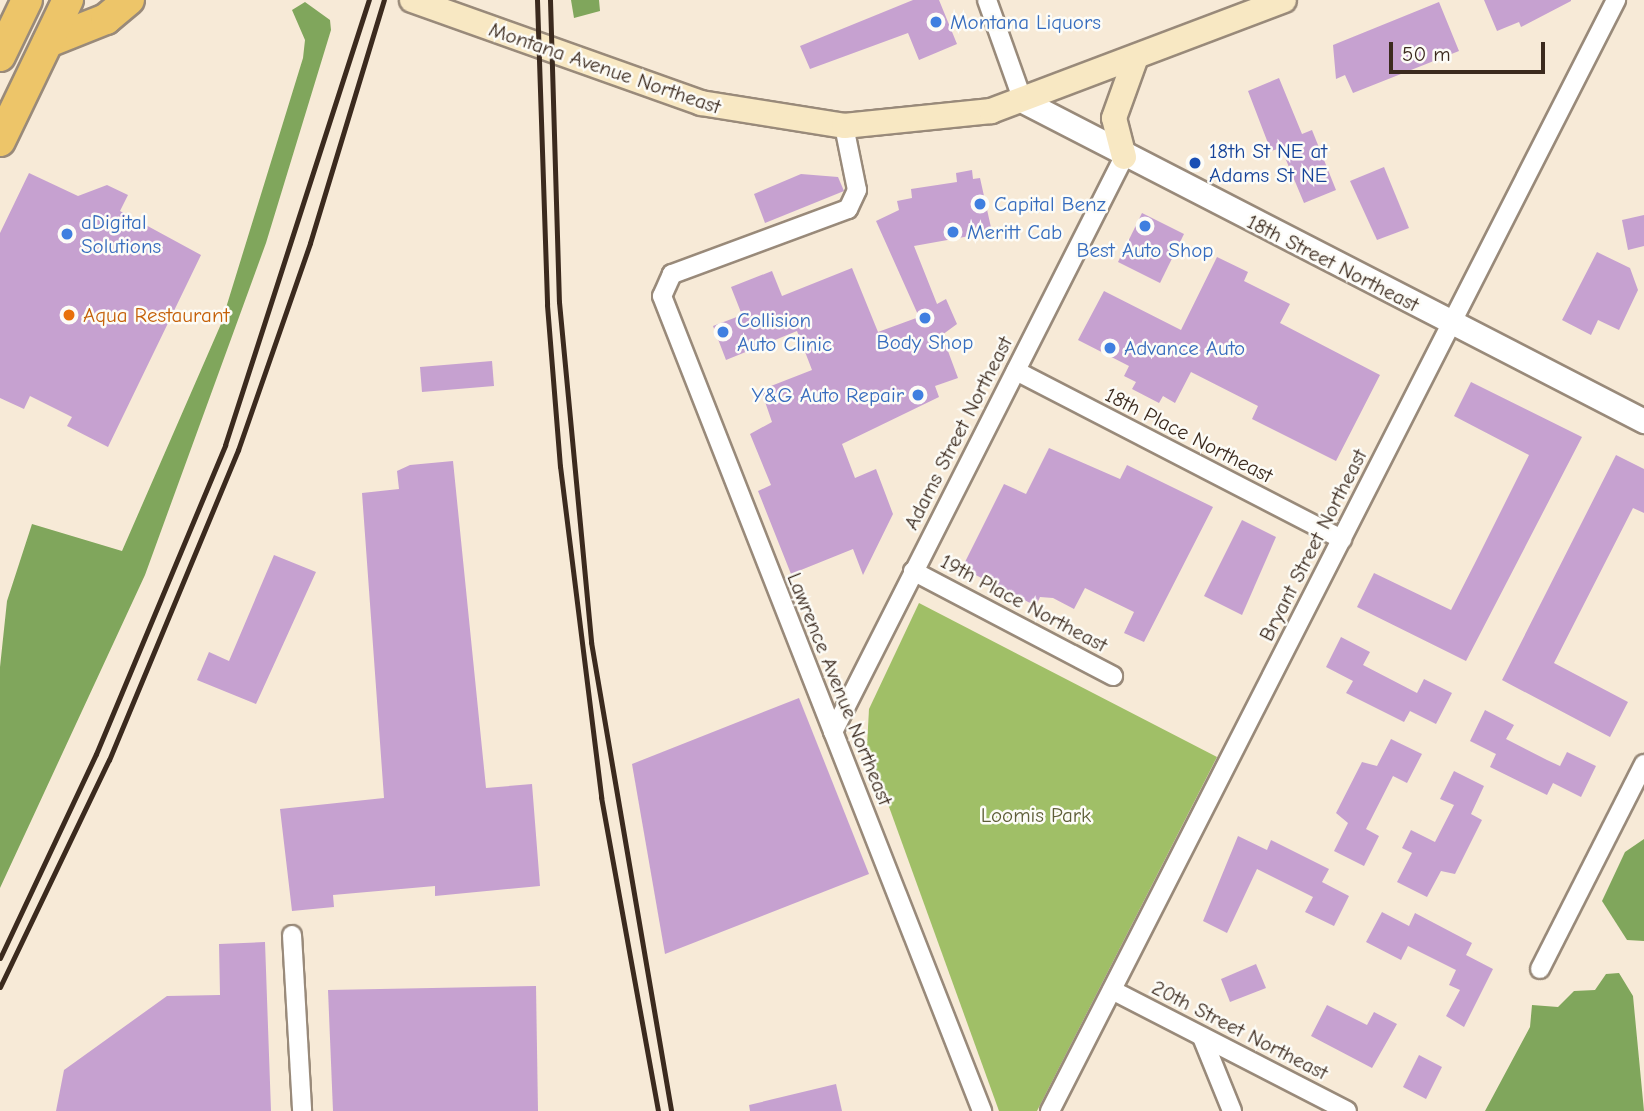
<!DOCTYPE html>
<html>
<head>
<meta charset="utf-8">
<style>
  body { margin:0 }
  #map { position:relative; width:1644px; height:1111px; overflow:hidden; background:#f7ead7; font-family:"Comic Neue",sans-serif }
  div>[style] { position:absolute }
  .green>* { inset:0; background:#a0bf67 }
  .forest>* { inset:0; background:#80a65c }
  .building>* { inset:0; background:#c6a1d0 }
  .roads { filter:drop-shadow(2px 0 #998a7a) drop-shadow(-2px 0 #998a7a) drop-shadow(0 2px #998a7a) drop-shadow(0 -2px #998a7a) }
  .minor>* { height:18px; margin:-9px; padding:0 9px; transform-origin:9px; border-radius:9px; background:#fff }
  .tertiary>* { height:23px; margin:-11.5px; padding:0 11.5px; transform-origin:11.5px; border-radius:11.5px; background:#fff }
  .secondary>* { height:24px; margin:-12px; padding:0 12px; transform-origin:12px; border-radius:12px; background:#f8e8c3 }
  .trunk>* { height:30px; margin:-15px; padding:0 15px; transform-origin:15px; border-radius:15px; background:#edc569 }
  .rail>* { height:5px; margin:-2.5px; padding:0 2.5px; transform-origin:2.5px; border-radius:2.5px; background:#3b2a1e }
  .dots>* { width:19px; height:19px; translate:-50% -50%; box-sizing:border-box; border:4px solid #fdfcf7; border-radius:50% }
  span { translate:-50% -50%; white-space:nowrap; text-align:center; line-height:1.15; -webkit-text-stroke:5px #fdfcf7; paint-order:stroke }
  .shop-label { font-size:21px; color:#366cbe }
  .left { translate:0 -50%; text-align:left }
  .right { translate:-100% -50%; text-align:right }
  .street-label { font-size:21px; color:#3b2a1e }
  .transit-label { font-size:21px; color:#164399 }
  .food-label { font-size:21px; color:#c56008 }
  .park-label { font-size:21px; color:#5e5e38 }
  .scale { position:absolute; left:1389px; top:42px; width:156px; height:32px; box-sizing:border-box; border:4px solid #3b2a1e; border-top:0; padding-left:9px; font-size:21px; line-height:24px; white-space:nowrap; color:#3b2a1e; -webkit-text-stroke:5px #fdfcf7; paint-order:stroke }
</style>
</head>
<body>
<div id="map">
  <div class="green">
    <div style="clip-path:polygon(919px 603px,1217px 757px,1037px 1111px,999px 1111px,867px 746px,869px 709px)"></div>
  </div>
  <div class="forest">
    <div style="clip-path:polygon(571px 0,599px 0,600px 11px,574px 18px)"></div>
    <div style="clip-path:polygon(305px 2px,330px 20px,331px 30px,266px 243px,145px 575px,0 888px,0 667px,7px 601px,32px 524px,122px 551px,221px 324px,303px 58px,305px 40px,292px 10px)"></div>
    <div style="clip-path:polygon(1644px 839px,1644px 941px,1627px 940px,1602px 901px,1625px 852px)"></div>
    <div style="clip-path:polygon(1619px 973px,1633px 996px,1644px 1111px,1485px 1111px,1530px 1027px,1532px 1005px,1558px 1007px,1574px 991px,1595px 990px,1606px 974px)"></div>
  </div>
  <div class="building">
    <div style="clip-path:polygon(913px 0,939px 0,957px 44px,919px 60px,908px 33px,810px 69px,800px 46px)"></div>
    <div style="clip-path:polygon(1484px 0,1571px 0,1571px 1px,1521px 27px,1519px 22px,1497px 31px)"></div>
    <div style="clip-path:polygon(1439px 2px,1459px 51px,1353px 93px,1345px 75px,1336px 79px,1333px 45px)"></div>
    <div style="clip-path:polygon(1279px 78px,1302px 134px,1312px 130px,1336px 190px,1304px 203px,1281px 148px,1271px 151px,1248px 91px)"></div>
    <div style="clip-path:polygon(1384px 167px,1409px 228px,1377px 240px,1350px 181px)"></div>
    <div style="clip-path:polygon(972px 170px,973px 179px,980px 178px,992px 232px,914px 246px,937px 304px,946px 299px,957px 324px,942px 335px,958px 378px,935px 386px,939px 397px,842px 444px,855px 478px,876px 469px,893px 514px,863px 575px,853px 549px,791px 574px,758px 491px,771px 485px,750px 434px,772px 422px,761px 390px,812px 370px,797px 331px,726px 360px,713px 326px,742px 315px,731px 287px,772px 271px,782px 296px,852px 268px,878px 332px,919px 317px,876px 221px,899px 210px,897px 201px,912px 198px,911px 189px,957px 182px,956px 173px)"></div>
    <div style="clip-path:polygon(29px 173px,78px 196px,107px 185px,128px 195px,120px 211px,201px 255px,108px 447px,67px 426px,72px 417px,30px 396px,24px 409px,0 398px,0 233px)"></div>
    <div style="clip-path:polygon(801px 174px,838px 177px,844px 191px,765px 223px,754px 194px)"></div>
    <div style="clip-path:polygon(1142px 213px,1184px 234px,1160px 283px,1118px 262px)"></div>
    <div style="clip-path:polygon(1644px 215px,1644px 246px,1628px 250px,1622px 220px)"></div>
    <div style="clip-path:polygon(1597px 252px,1630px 268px,1638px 290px,1619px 330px,1598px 320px,1591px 335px,1562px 320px)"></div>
    <div style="clip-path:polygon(1217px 257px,1248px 272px,1244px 281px,1290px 304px,1280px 323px,1380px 375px,1336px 461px,1252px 419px,1258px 406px,1191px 372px,1175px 403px,1163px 396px,1159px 403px,1132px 389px,1136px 382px,1124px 376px,1129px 366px,1078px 340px,1104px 291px,1181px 330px)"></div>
    <div style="clip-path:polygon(492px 361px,494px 386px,422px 392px,420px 367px)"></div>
    <div style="clip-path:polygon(1471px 382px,1582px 437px,1466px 661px,1357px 607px,1374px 573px,1451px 610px,1476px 561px,1529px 455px,1454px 416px)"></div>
    <div style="clip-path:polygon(1049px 448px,1120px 479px,1127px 465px,1213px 507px,1144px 642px,1124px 633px,1134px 612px,1085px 588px,1074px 609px,1053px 598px,1040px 597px,1036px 606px,962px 568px,1004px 484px,1026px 494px)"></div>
    <div style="clip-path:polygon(1616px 455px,1644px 469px,1644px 513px,1633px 508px,1554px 663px,1628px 702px,1610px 737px,1502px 680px)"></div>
    <div style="clip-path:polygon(453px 461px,486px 788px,532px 784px,540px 886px,435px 896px,435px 886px,333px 895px,334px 907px,292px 911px,280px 809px,384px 798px,362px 493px,399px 489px,397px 471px,410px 465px)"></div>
    <div style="clip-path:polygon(1242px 520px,1276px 537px,1242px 615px,1204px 596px)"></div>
    <div style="clip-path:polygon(274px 555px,316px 572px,256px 704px,197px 680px,209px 652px,229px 661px)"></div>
    <div style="clip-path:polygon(1341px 637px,1370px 652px,1363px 665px,1417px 693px,1424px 679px,1452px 693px,1436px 724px,1410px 711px,1404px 722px,1346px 693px,1353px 681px,1326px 667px)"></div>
    <div style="clip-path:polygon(799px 698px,869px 874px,665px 954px,632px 764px)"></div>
    <div style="clip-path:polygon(1485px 710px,1514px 725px,1506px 739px,1547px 760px,1560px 766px,1567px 752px,1596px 766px,1581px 797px,1553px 783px,1547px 795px,1490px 767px,1496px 754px,1470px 741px)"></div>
    <div style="clip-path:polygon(1391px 739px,1422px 754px,1407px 783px,1393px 776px,1366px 829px,1379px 836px,1364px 866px,1334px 851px,1348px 823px,1336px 813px,1362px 762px,1377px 766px)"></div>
    <div style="clip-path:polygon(1454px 771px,1484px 786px,1471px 814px,1482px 820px,1455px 874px,1441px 871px,1427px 897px,1397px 882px,1412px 853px,1402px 848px,1411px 830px,1435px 842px,1454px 805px,1440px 799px)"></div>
    <div style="clip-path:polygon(1238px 836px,1267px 850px,1271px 840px,1329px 869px,1322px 882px,1349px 896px,1334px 926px,1305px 912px,1313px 897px,1257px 869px,1227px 933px,1203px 921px)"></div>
    <div style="clip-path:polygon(1382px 912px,1409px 926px,1415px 913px,1472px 943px,1466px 955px,1493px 969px,1464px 1027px,1446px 1016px,1460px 990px,1449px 985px,1456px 970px,1408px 946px,1401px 960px,1366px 942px)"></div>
    <div style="clip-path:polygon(265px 942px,271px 1111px,56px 1111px,64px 1070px,167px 996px,220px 995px,219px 944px)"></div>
    <div style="clip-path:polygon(1256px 964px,1266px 988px,1230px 1002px,1221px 979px)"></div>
    <div style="clip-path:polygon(536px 986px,538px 1111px,333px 1111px,328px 990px)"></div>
    <div style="clip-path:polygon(1327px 1005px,1367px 1025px,1374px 1012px,1397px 1024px,1372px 1068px,1311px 1036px)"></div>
    <div style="clip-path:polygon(1419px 1055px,1442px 1067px,1426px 1099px,1403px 1087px)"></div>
    <div style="clip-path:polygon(836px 1084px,842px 1111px,750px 1111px,749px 1105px)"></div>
  </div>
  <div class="roads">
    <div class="minor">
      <div style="left:987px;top:0;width:107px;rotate:70.4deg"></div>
      <div style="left:844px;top:126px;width:65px;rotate:78.5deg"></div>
      <div style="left:857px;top:190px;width:21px;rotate:115deg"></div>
      <div style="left:848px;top:209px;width:188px;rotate:159.7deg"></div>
      <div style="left:672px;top:274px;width:24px;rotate:114deg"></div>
      <div style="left:662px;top:296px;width:876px;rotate:68.56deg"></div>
      <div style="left:1016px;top:371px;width:367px;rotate:27.3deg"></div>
      <div style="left:913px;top:571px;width:226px;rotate:27.7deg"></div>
      <div style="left:833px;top:732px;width:644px;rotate:-63.16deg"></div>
      <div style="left:292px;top:935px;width:176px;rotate:86.7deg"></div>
      <div style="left:1540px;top:969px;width:230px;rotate:-63.1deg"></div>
      <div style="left:1112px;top:990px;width:264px;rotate:27.2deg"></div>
      <div style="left:1202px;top:1037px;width:80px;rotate:67.9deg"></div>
      <div style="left:1050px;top:1111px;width:1247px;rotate:-63deg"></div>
    </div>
    <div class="tertiary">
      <div style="left:1023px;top:101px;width:699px;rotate:27.26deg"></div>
    </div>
    <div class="secondary">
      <div style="left:412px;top:0;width:307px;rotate:19.6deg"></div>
      <div style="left:701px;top:103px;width:145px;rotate:9.1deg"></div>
      <div style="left:844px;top:126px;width:148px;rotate:-5.8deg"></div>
      <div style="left:991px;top:111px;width:313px;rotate:-20.7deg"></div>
      <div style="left:1124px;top:157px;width:40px;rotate:-104.4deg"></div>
      <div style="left:1114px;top:118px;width:65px;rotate:-70.2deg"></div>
    </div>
    <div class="trunk">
      <div style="left:48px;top:42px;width:62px;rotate:-21.6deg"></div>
      <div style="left:106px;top:19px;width:30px;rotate:-40deg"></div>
      <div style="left:0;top:56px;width:62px;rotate:-64.3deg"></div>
      <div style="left:0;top:141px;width:157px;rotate:-64.3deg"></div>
    </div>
  </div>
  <div class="rail">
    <div style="left:537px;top:0;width:305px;rotate:88.1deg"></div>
    <div style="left:547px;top:305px;width:162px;rotate:85.4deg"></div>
    <div style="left:560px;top:466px;width:334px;rotate:82.9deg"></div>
    <div style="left:601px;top:797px;width:319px;rotate:79.7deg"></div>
    <div style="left:550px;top:0;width:302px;rotate:88.3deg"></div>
    <div style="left:559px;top:302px;width:342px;rotate:84.6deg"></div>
    <div style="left:591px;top:642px;width:476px;rotate:80.3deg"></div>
    <div style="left:0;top:958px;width:225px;rotate:-64.8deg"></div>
    <div style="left:96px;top:754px;width:335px;rotate:-67.3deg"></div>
    <div style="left:225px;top:445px;width:468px;rotate:-72.1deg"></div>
    <div style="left:0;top:987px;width:252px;rotate:-64.4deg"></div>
    <div style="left:109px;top:760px;width:336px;rotate:-67.4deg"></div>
    <div style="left:238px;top:450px;width:219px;rotate:-70.8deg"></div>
    <div style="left:310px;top:243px;width:254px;rotate:-73.1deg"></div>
  </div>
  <div class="dots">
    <div style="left:936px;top:22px;background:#3f7fe0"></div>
    <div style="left:1195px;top:163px;background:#1a4fb4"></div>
    <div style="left:980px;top:204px;background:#3f7fe0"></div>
    <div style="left:1145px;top:226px;background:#3f7fe0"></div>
    <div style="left:953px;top:232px;background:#3f7fe0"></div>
    <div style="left:67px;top:234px;background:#3f7fe0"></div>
    <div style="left:69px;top:315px;background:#e8710a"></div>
    <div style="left:925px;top:318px;background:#3f7fe0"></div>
    <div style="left:723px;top:332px;background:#3f7fe0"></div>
    <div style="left:1110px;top:348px;background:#3f7fe0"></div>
    <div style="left:918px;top:395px;background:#3f7fe0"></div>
  </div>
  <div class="shop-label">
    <span class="left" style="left:950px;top:22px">Montana Liquors</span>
    <span class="left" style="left:994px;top:204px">Capital Benz</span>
    <span class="left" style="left:81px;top:234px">aDigital<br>Solutions</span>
    <span class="left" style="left:967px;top:232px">Meritt Cab</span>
    <span style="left:1145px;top:250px">Best Auto Shop</span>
    <span class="left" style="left:737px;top:332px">Collision<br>Auto Clinic</span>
    <span style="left:925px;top:342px">Body Shop</span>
    <span class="left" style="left:1124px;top:348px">Advance Auto</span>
    <span class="right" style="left:904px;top:395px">Y&amp;G Auto Repair</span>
  </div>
  <div class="street-label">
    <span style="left:605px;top:68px;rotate:19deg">Montana Avenue Northeast</span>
    <span style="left:1333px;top:263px;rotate:27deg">18th Street Northeast</span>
    <span style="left:958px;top:433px;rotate:-63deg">Adams Street Northeast</span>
    <span style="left:1189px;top:435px;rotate:27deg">18th Place Northeast</span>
    <span style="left:1313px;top:545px;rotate:-63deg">Bryant Street Northeast</span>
    <span style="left:1024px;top:603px;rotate:28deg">19th Place Northeast</span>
    <span style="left:840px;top:689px;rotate:68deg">Lawrence Avenue Northeast</span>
    <span style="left:1240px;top:1030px;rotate:27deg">20th Street Northeast</span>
  </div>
  <div class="transit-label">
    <span class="left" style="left:1209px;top:163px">18th St NE at<br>Adams St NE</span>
  </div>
  <div class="food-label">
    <span class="left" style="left:83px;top:315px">Aqua Restaurant</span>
  </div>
  <div class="park-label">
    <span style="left:1036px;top:815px">Loomis Park</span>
  </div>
  <div class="scale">50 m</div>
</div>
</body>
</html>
